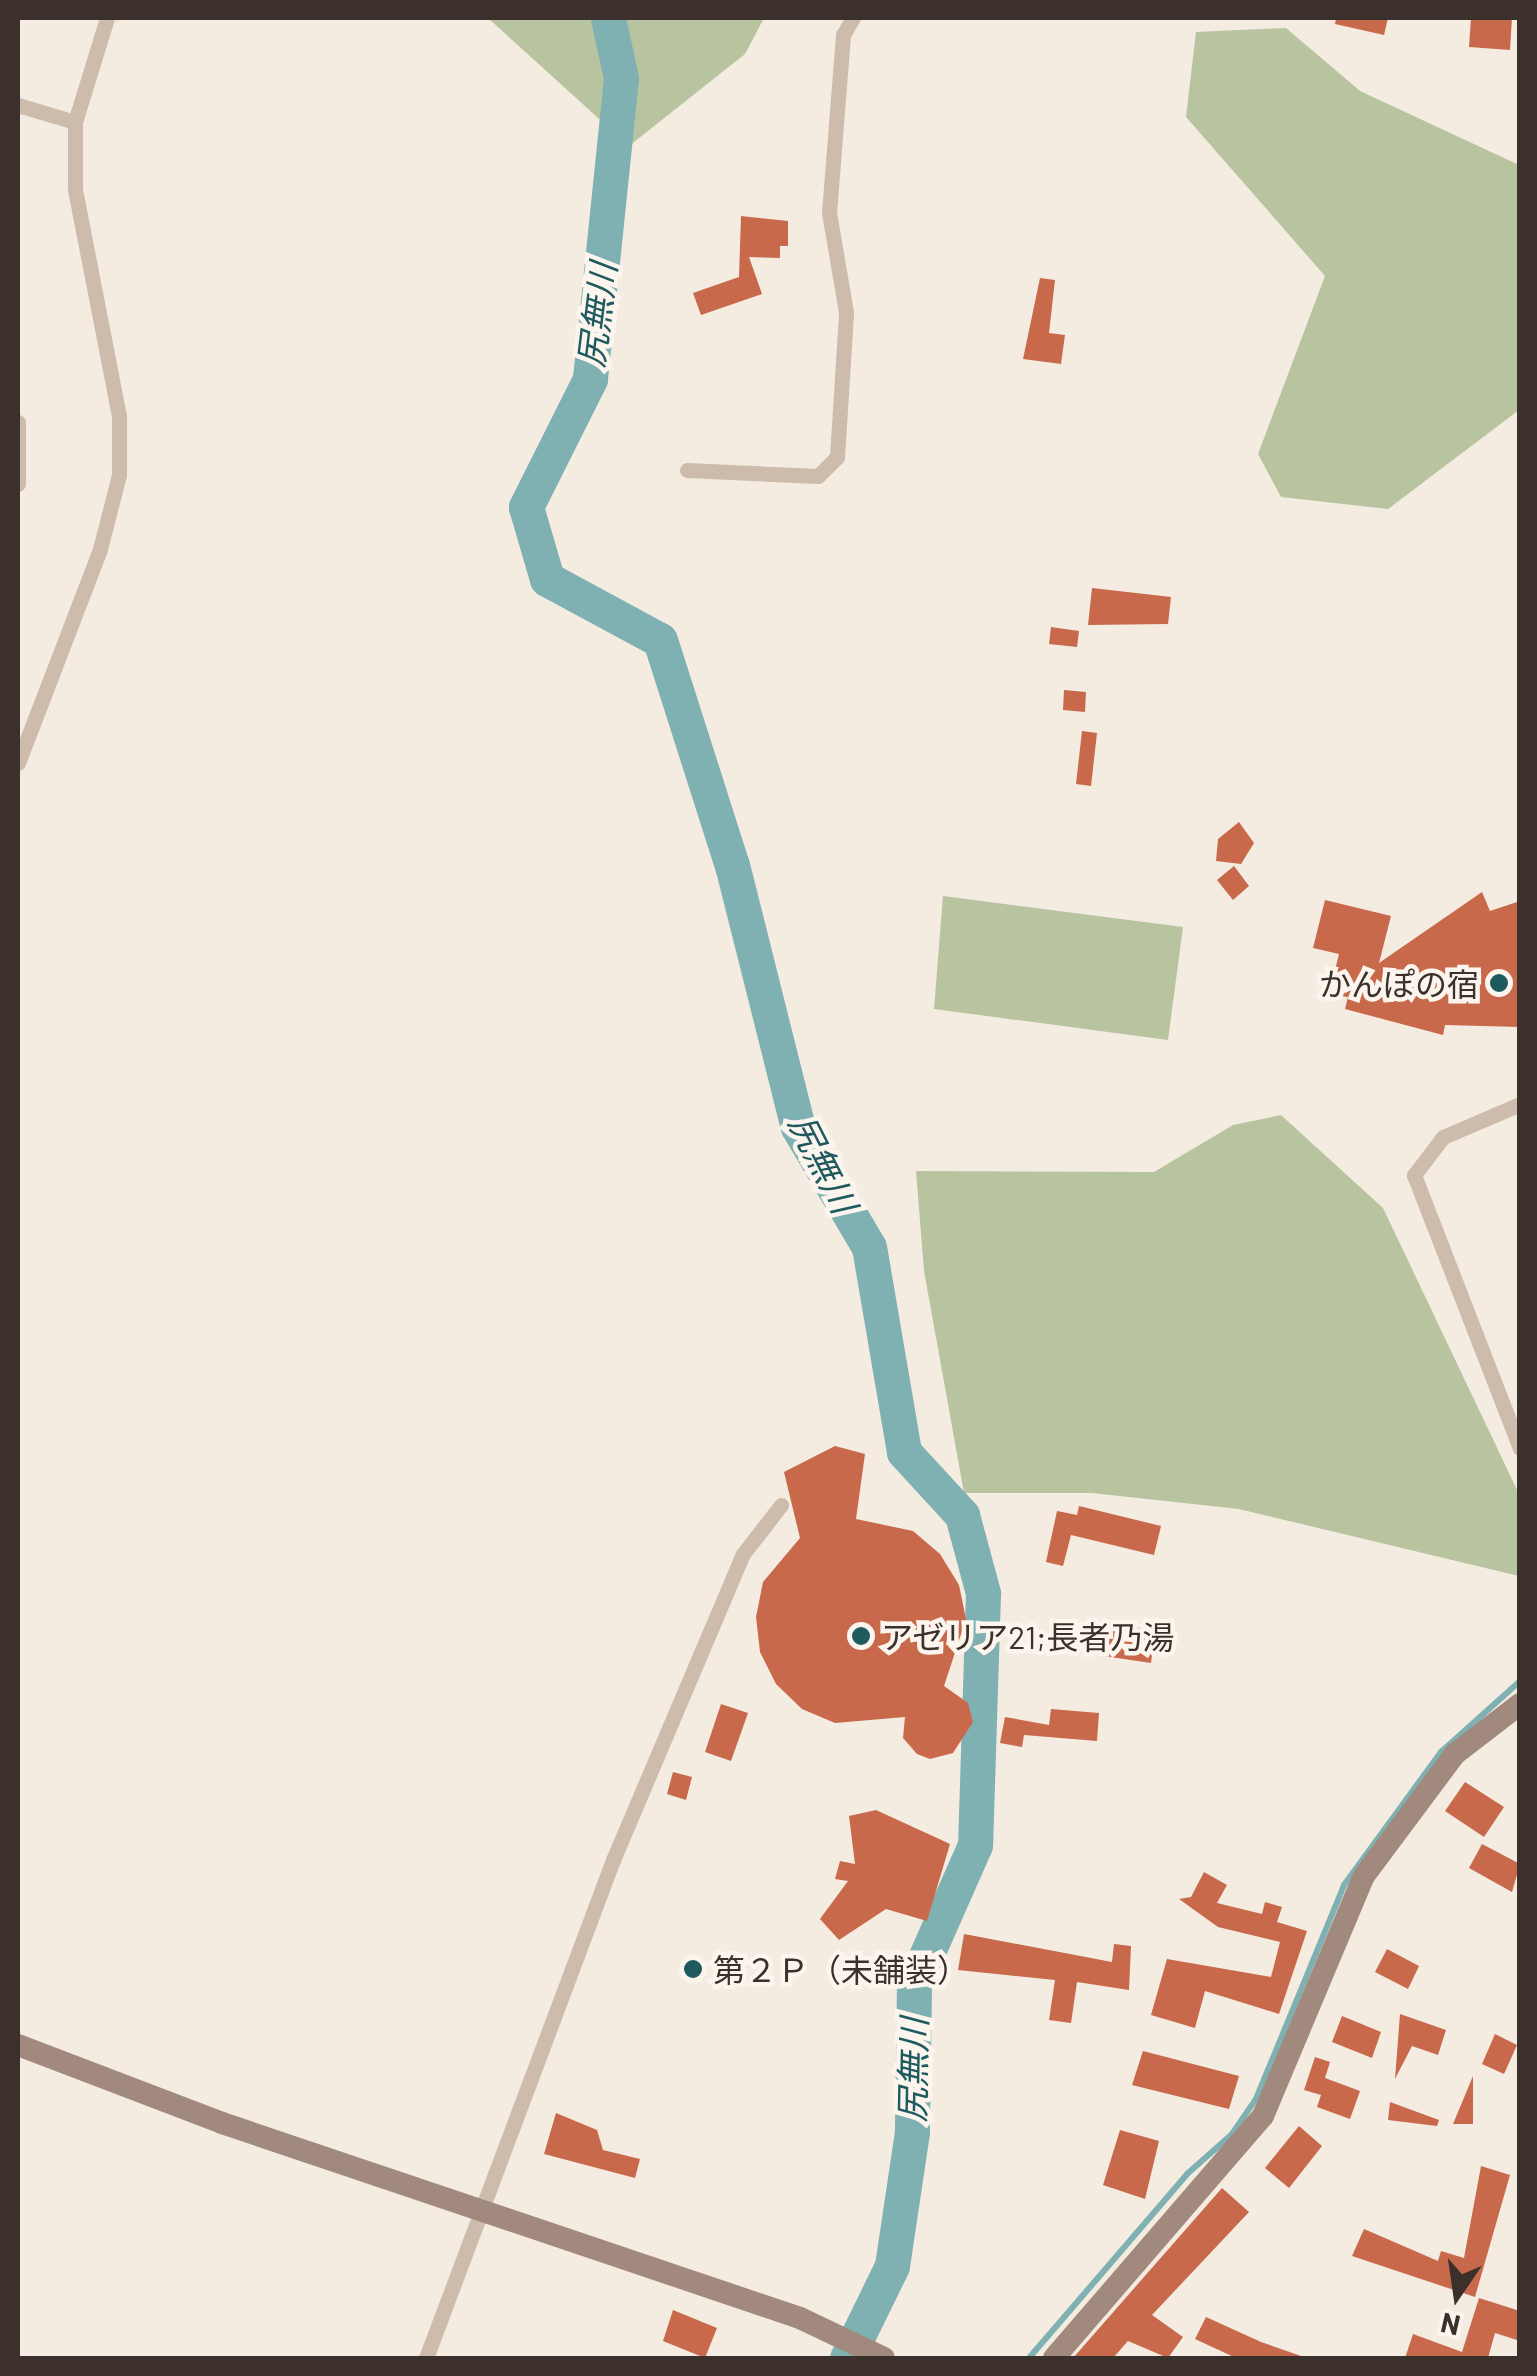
<!DOCTYPE html>
<html>
<head>
<meta charset="utf-8">
<style>
  body { margin:0 }
  #map { position:relative; width:1537px; height:2376px; overflow:hidden; background:#f4ebe1; font-family:Barlow,"Noto Sans JP",sans-serif }
  div>[style] { position:absolute }
  .green>* { inset:0; background:#b8c4a0 }
  .stream>* { height:6px; margin:-3px; padding:0 3px; transform-origin:3px; border-radius:3px; background:#7fb0b2 }
  .river>* { height:35px; margin:-17.5px; padding:0 17.5px; transform-origin:17.5px; border-radius:17.5px; background:#7fb0b2 }
  .building>* { inset:0; background:#c8694b }
  .street>* { height:15px; margin:-7.5px; padding:0 7.5px; transform-origin:7.5px; border-radius:7.5px; background:#cdbbac }
  .secondary>* { height:22px; margin:-11px; padding:0 11px; transform-origin:11px; border-radius:11px; background:#a18a7d }
  .dots>* { width:28px; height:28px; translate:-50% -50%; box-sizing:border-box; border:5px solid #fbf5ee; border-radius:50% }
  span { translate:-50% -50%; white-space:nowrap; text-align:center; line-height:1.15; -webkit-text-stroke:9px #fbf5ee; paint-order:stroke }
  .poi-label { font-size:32px; color:#3b302b }
  .right { translate:-100% -50%; text-align:right }
  .left { translate:0 -50%; text-align:left }
  .water-label { font-size:35px; color:#1f5a5e; font-style:italic }
  .frame { position:absolute; inset:0; border:20px solid #3b302b; pointer-events:none }
  .north { position:absolute; left:1407px; top:2246px; width:100px; height:100px; -webkit-text-stroke:8px #fbf5ee; paint-order:stroke; rotate:193deg; font-size:28px; font-weight:700; line-height:40px; text-align:center; color:#3b302b }
  .north::after { content:''; display:block; margin:auto; width:35px; height:45px; background:#3b302b; clip-path:polygon(50% 0,100% 100%,50% 72%,0 100%) }
</style>
</head>
<body>
<div id="map">
  <div class="green">
    <div style="clip-path:polygon(488px 18px,764px 18px,745px 54px,629px 146px)"></div>
    <div style="clip-path:polygon(1286px 28px,1360px 91px,1519px 165px,1519px 410px,1388px 509px,1281px 497px,1258px 454px,1325px 276px,1186px 117px,1196px 32px)"></div>
    <div style="clip-path:polygon(943px 896px,1183px 927px,1168px 1040px,934px 1009px)"></div>
    <div style="clip-path:polygon(1281px 1115px,1383px 1208px,1519px 1494px,1519px 1576px,1239px 1509px,1092px 1493px,964px 1493px,924px 1271px,916px 1171px,1154px 1172px,1233px 1125px)"></div>
  </div>
  <div class="stream">
    <div style="left:1029px;top:2358px;width:243px;rotate:-49.3deg"></div>
    <div style="left:1187px;top:2174px;width:60px;rotate:-41.6deg"></div>
    <div style="left:1232px;top:2134px;width:42px;rotate:-55.6deg"></div>
    <div style="left:1256px;top:2099px;width:231px;rotate:-67.6deg"></div>
    <div style="left:1344px;top:1885px;width:165px;rotate:-53.9deg"></div>
    <div style="left:1441px;top:1752px;width:106px;rotate:-41.9deg"></div>
  </div>
  <div class="river">
    <div style="left:608px;top:18px;width:61px;rotate:77.8deg"></div>
    <div style="left:621px;top:78px;width:303px;rotate:95.9deg"></div>
    <div style="left:590px;top:379px;width:143px;rotate:116.6deg"></div>
    <div style="left:526px;top:507px;width:75px;rotate:73.7deg"></div>
    <div style="left:547px;top:579px;width:128px;rotate:28.4deg"></div>
    <div style="left:660px;top:640px;width:236px;rotate:72.3deg"></div>
    <div style="left:732px;top:865px;width:270px;rotate:75.9deg"></div>
    <div style="left:798px;top:1127px;width:139px;rotate:59.4deg"></div>
    <div style="left:869px;top:1247px;width:208px;rotate:80.3deg"></div>
    <div style="left:904px;top:1452px;width:86px;rotate:47.4deg"></div>
    <div style="left:962px;top:1515px;width:81px;rotate:74.9deg"></div>
    <div style="left:983px;top:1593px;width:252px;rotate:91.8deg"></div>
    <div style="left:975px;top:1845px;width:151px;rotate:113.8deg"></div>
    <div style="left:914px;top:1983px;width:149px;rotate:90.8deg"></div>
    <div style="left:912px;top:2132px;width:135px;rotate:98.5deg"></div>
    <div style="left:892px;top:2266px;width:102px;rotate:116.1deg"></div>
  </div>
  <div class="building">
    <div style="clip-path:polygon(1336px 18px,1388px 18px,1384px 35px,1335px 24px)"></div>
    <div style="clip-path:polygon(1471px 18px,1512px 18px,1510px 50px,1469px 47px)"></div>
    <div style="clip-path:polygon(741px 216px,788px 221px,788px 246px,780px 246px,780px 258px,749px 257px,762px 294px,701px 315px,693px 293px,739px 277px)"></div>
    <div style="clip-path:polygon(1040px 278px,1055px 280px,1049px 333px,1065px 335px,1061px 364px,1023px 359px)"></div>
    <div style="clip-path:polygon(1092px 588px,1171px 597px,1168px 624px,1088px 625px)"></div>
    <div style="clip-path:polygon(1051px 627px,1079px 631px,1077px 647px,1049px 644px)"></div>
    <div style="clip-path:polygon(1064px 690px,1086px 692px,1085px 712px,1063px 710px)"></div>
    <div style="clip-path:polygon(1082px 731px,1097px 733px,1091px 786px,1076px 784px)"></div>
    <div style="clip-path:polygon(1239px 822px,1254px 843px,1241px 864px,1216px 861px,1218px 839px)"></div>
    <div style="clip-path:polygon(1234px 866px,1249px 886px,1233px 900px,1217px 880px)"></div>
    <div style="clip-path:polygon(1482px 892px,1490px 911px,1520px 901px,1520px 1027px,1445px 1025px,1443px 1035px,1345px 1009px,1348px 997px,1329px 994px,1339px 954px,1313px 948px,1325px 900px,1391px 916px,1379px 963px)"></div>
    <div style="clip-path:polygon(835px 1446px,865px 1454px,856px 1519px,913px 1531px,940px 1554px,959px 1585px,966px 1619px,944px 1686px,968px 1703px,973px 1722px,953px 1753px,930px 1759px,917px 1754px,903px 1738px,905px 1717px,835px 1723px,802px 1709px,776px 1684px,760px 1652px,756px 1617px,763px 1582px,800px 1538px,784px 1472px)"></div>
    <div style="clip-path:polygon(1079px 1506px,1161px 1526px,1154px 1555px,1071px 1535px,1063px 1566px,1046px 1562px,1057px 1511px,1077px 1515px)"></div>
    <div style="clip-path:polygon(1108px 1624px,1155px 1630px,1151px 1663px,1104px 1656px)"></div>
    <div style="clip-path:polygon(721px 1704px,748px 1713px,731px 1761px,705px 1752px)"></div>
    <div style="clip-path:polygon(1051px 1709px,1099px 1713px,1097px 1741px,1024px 1735px,1022px 1747px,1000px 1743px,1005px 1717px,1049px 1725px)"></div>
    <div style="clip-path:polygon(673px 1772px,692px 1777px,686px 1800px,667px 1794px)"></div>
    <div style="clip-path:polygon(1465px 1782px,1504px 1807px,1484px 1837px,1445px 1811px)"></div>
    <div style="clip-path:polygon(876px 1810px,950px 1844px,927px 1921px,886px 1909px,839px 1940px,820px 1919px,848px 1881px,835px 1879px,840px 1861px,855px 1864px,849px 1816px)"></div>
    <div style="clip-path:polygon(1482px 1844px,1520px 1864px,1512px 1892px,1469px 1868px)"></div>
    <div style="clip-path:polygon(1204px 1872px,1227px 1885px,1217px 1903px,1262px 1914px,1265px 1902px,1282px 1907px,1277px 1922px,1307px 1931px,1279px 2014px,1205px 1991px,1195px 2028px,1151px 2015px,1167px 1959px,1271px 1977px,1280px 1942px,1218px 1927px,1179px 1899px,1191px 1897px)"></div>
    <div style="clip-path:polygon(964px 1934px,1112px 1962px,1114px 1944px,1131px 1946px,1129px 1990px,1077px 1982px,1071px 2023px,1049px 2020px,1055px 1980px,958px 1970px)"></div>
    <div style="clip-path:polygon(1387px 1949px,1419px 1966px,1408px 1989px,1375px 1972px)"></div>
    <div style="clip-path:polygon(1400px 2014px,1446px 2030px,1438px 2055px,1412px 2046px,1395px 2079px)"></div>
    <div style="clip-path:polygon(1342px 2016px,1381px 2032px,1372px 2058px,1332px 2042px)"></div>
    <div style="clip-path:polygon(1495px 2034px,1517px 2045px,1504px 2074px,1482px 2064px)"></div>
    <div style="clip-path:polygon(1143px 2051px,1239px 2076px,1229px 2109px,1132px 2085px)"></div>
    <div style="clip-path:polygon(1315px 2057px,1330px 2062px,1325px 2078px,1360px 2091px,1350px 2119px,1317px 2107px,1321px 2095px,1304px 2090px)"></div>
    <div style="clip-path:polygon(1473px 2076px,1473px 2124px,1453px 2124px)"></div>
    <div style="clip-path:polygon(1390px 2102px,1439px 2120px,1437px 2126px,1388px 2120px)"></div>
    <div style="clip-path:polygon(556px 2113px,597px 2130px,603px 2150px,640px 2159px,635px 2178px,544px 2154px)"></div>
    <div style="clip-path:polygon(1299px 2126px,1322px 2146px,1289px 2188px,1265px 2168px)"></div>
    <div style="clip-path:polygon(1120px 2130px,1159px 2141px,1145px 2199px,1103px 2185px)"></div>
    <div style="clip-path:polygon(1481px 2166px,1510px 2175px,1475px 2297px,1352px 2256px,1364px 2229px,1438px 2261px,1441px 2251px,1464px 2258px)"></div>
    <div style="clip-path:polygon(1222px 2188px,1249px 2212px,1152px 2315px,1183px 2337px,1168px 2358px,1128px 2341px,1113px 2358px,1073px 2358px)"></div>
    <div style="clip-path:polygon(1479px 2298px,1520px 2311px,1520px 2341px,1495px 2333px,1488px 2358px,1405px 2358px,1413px 2334px,1462px 2352px)"></div>
    <div style="clip-path:polygon(673px 2310px,717px 2328px,705px 2358px,663px 2341px)"></div>
    <div style="clip-path:polygon(1206px 2317px,1261px 2342px,1307px 2358px,1236px 2358px,1195px 2339px)"></div>
  </div>
  <div class="street">
    <div style="left:18px;top:105px;width:59px;rotate:16.6deg"></div>
    <div style="left:18px;top:422px;width:62px;rotate:90deg"></div>
    <div style="left:687px;top:470px;width:131px;rotate:2.6deg"></div>
    <div style="left:818px;top:476px;width:27px;rotate:-45deg"></div>
    <div style="left:837px;top:457px;width:145px;rotate:-86.4deg"></div>
    <div style="left:846px;top:312px;width:100px;rotate:-99.7deg"></div>
    <div style="left:829px;top:213px;width:179px;rotate:-85.5deg"></div>
    <div style="left:843px;top:35px;width:20px;rotate:-60deg"></div>
    <div style="left:18px;top:763px;width:229px;rotate:-69deg"></div>
    <div style="left:100px;top:549px;width:76px;rotate:-75.6deg"></div>
    <div style="left:119px;top:475px;width:59px;rotate:-90deg"></div>
    <div style="left:119px;top:416px;width:231px;rotate:-101deg"></div>
    <div style="left:75px;top:189px;width:67px;rotate:-90deg"></div>
    <div style="left:75px;top:122px;width:109px;rotate:-72.9deg"></div>
    <div style="left:1520px;top:1104px;width:84px;rotate:156.8deg"></div>
    <div style="left:1443px;top:1137px;width:48px;rotate:127.3deg"></div>
    <div style="left:1414px;top:1175px;width:293px;rotate:68.8deg"></div>
    <div style="left:426px;top:2358px;width:532px;rotate:-69.42deg"></div>
    <div style="left:613px;top:1860px;width:332px;rotate:-67deg"></div>
    <div style="left:743px;top:1554px;width:62px;rotate:-52.2deg"></div>
  </div>
  <div class="secondary">
    <div style="left:18px;top:2045px;width:218px;rotate:20.9deg"></div>
    <div style="left:222px;top:2123px;width:610px;rotate:18.64deg"></div>
    <div style="left:800px;top:2318px;width:93px;rotate:25.5deg"></div>
    <div style="left:1054px;top:2358px;width:320px;rotate:-49.2deg"></div>
    <div style="left:1263px;top:2116px;width:260px;rotate:-67.2deg"></div>
    <div style="left:1364px;top:1876px;width:152px;rotate:-53.3deg"></div>
    <div style="left:1455px;top:1754px;width:82px;rotate:-37.6deg"></div>
  </div>
  <div class="dots">
    <div style="left:1499px;top:983px;background:#1f5a5e"></div>
    <div style="left:861px;top:1636px;background:#1f5a5e"></div>
    <div style="left:693px;top:1969px;background:#1f5a5e"></div>
  </div>
  <div class="poi-label">
    <span class="right" style="left:1479px;top:983px">かんぽの宿</span>
    <span class="left" style="left:881px;top:1636px">アゼリア21;長者乃湯</span>
    <span class="left" style="left:713px;top:1969px">第２Ｐ（未舗装）</span>
  </div>
  <div class="water-label">
    <span style="left:596px;top:315px;rotate:-83deg">尻無川</span>
    <span style="left:824px;top:1163px;rotate:63deg">尻無川</span>
    <span style="left:912px;top:2070px;rotate:-89deg">尻無川</span>
  </div>
  <div class="frame"></div>
  <div class="north">N</div>
</div>
</body>
</html>
